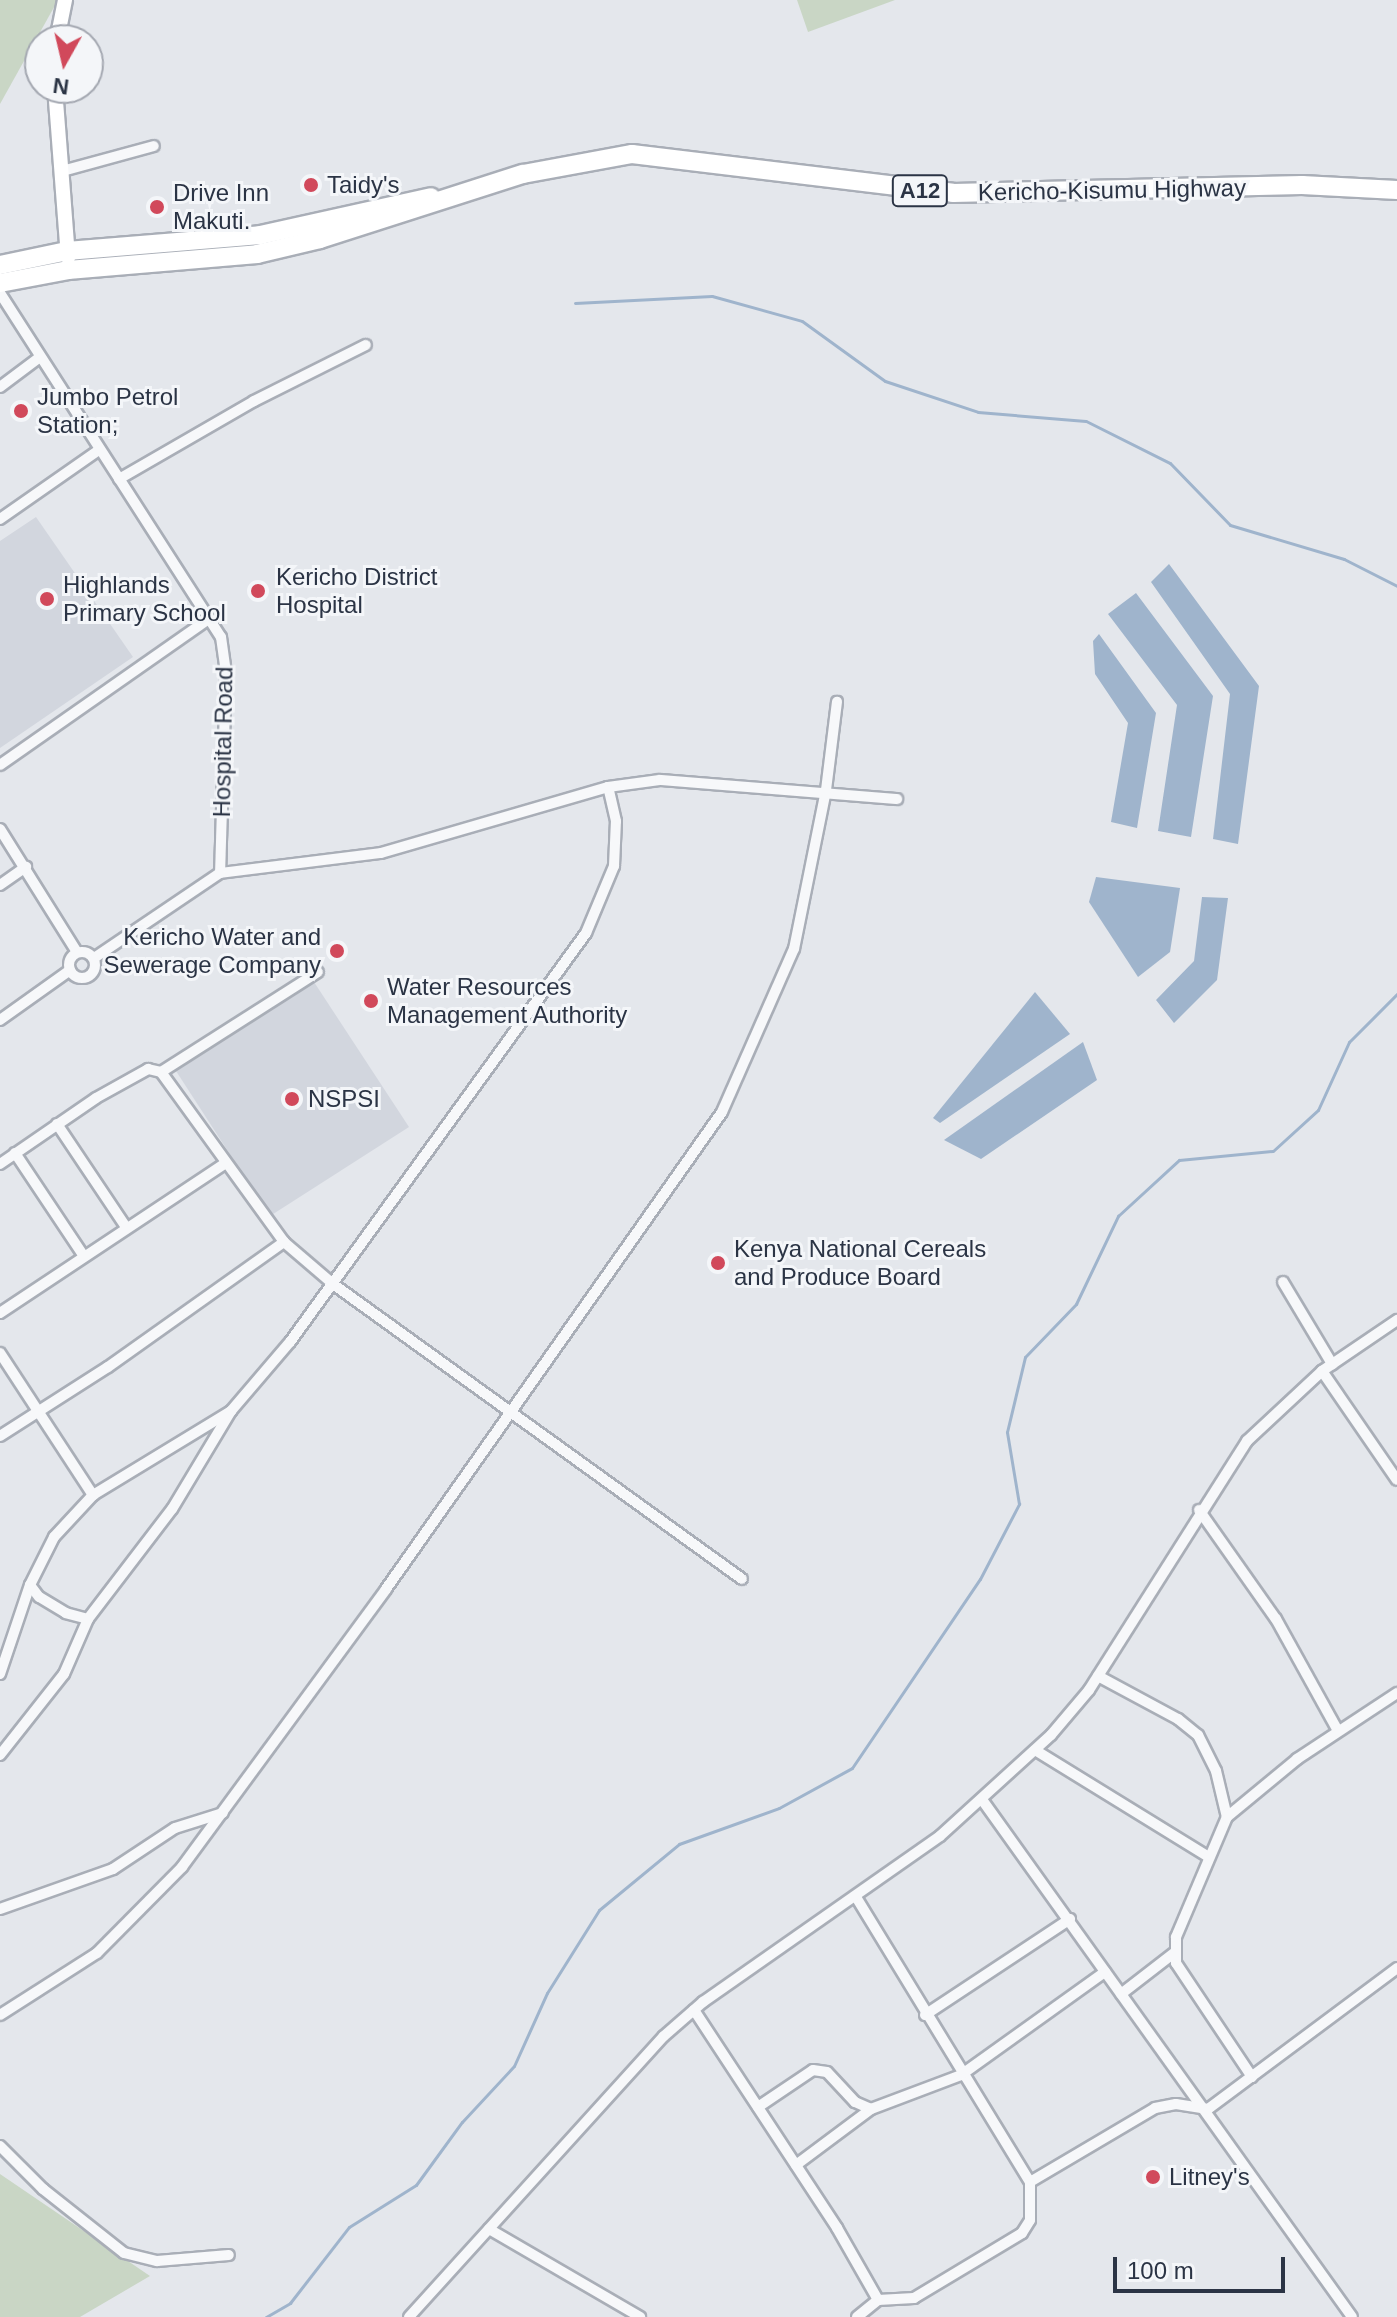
<!DOCTYPE html>
<html>
<head>
<meta charset="utf-8">
<style>
  body { margin:0 }
  #map { position:relative; width:1397px; height:2317px; overflow:hidden; background:#e4e7ec; font-family:Helvetica,sans-serif }
  div>[style] { position:absolute }
  .built>* { inset:0; background:#d2d6de }
  .green>* { inset:0; background:#c9d6c5 }
  .water>* { inset:0; background:#9fb4cc }
  .stream>* { height:3px; margin:-1.5px; padding:0 1.5px; transform-origin:1.5px; border-radius:1.5px; background:#9fb4cc }
  .roads { filter:drop-shadow(2px 0 #a9aeb7) drop-shadow(-2px 0 #a9aeb7) drop-shadow(0 2px #a9aeb7) drop-shadow(0 -2px #a9aeb7) }
  .street>* { height:10px; margin:-5px; padding:0 5px; transform-origin:5px; border-radius:5px; background:#f7f8fa }
  .street>.ring { margin:-5px; padding:0; box-sizing:content-box; background:none; border:10px solid #f7f8fa; border-radius:50% }
  .secondary>* { height:14px; margin:-7px; padding:0 7px; transform-origin:7px; border-radius:7px; background:#fff }
  .highway>* { height:18px; margin:-9px; padding:0 9px; transform-origin:9px; border-radius:9px; background:#fff }
  .dots>* { width:22px; height:22px; translate:-50% -50%; box-sizing:border-box; border:4px solid #f4f6f9; border-radius:50% }
  span { translate:-50% -50%; white-space:nowrap; text-align:center; line-height:1.15; -webkit-text-stroke:6px #f4f6f9; paint-order:stroke }
  .shield-label span { padding:2px 6px; background:#f4f6f9; border:2px solid; border-radius:6px; -webkit-text-stroke-width:0 }
  .shield-label { font-size:22px; color:#2b3445; font-weight:700 }
  .poi-label { font-size:24px; color:#2b3445 }
  .left { translate:0 -50%; text-align:left }
  .right { translate:-100% -50%; text-align:right }
  .street-label { font-size:24px; color:#2b3445 }
  .north { position:absolute; left:24px; top:24px; width:80px; height:80px; box-sizing:border-box; background:#f4f6f9; border:2px solid #a4a8b1; border-radius:50%; rotate:188deg; font-size:22px; font-weight:700; line-height:32px; text-align:center; color:#2b3445 }
  .north::after { content:''; display:block; margin:auto; width:28px; height:36px; background:#d1495b; clip-path:polygon(50% 0,100% 100%,50% 72%,0 100%) }
  .scale { position:absolute; left:1113px; top:2257px; width:172px; height:36px; box-sizing:border-box; border:4px solid #2b3445; border-top:0; padding-left:10px; font-size:24px; line-height:28px; white-space:nowrap; color:#2b3445; -webkit-text-stroke:6px #f4f6f9; paint-order:stroke }
</style>
</head>
<body>
<div id="map">
  <div class="built">
    <div style="clip-path:polygon(36px 517px,133px 657px,0 748px,0 541px)"></div>
    <div style="clip-path:polygon(314px 982px,409px 1127px,270px 1216px,176px 1071px)"></div>
  </div>
  <div class="green">
    <div style="clip-path:polygon(0 0,58px 0,0 104px)"></div>
    <div style="clip-path:polygon(797px 0,895px 0,808px 32px)"></div>
    <div style="clip-path:polygon(0 2174px,150px 2276px,80px 2317px,0 2317px)"></div>
  </div>
  <div class="water">
    <div style="clip-path:polygon(1169px 564px,1259px 686px,1238px 844px,1213px 839px,1230px 694px,1151px 582px)"></div>
    <div style="clip-path:polygon(1136px 593px,1213px 696px,1191px 837px,1158px 831px,1177px 705px,1108px 614px)"></div>
    <div style="clip-path:polygon(1099px 634px,1156px 713px,1137px 828px,1111px 822px,1128px 723px,1095px 674px,1093px 641px)"></div>
    <div style="clip-path:polygon(1096px 877px,1180px 888px,1170px 952px,1138px 977px,1089px 902px)"></div>
    <div style="clip-path:polygon(1202px 897px,1228px 898px,1217px 980px,1174px 1023px,1156px 1000px,1194px 961px)"></div>
    <div style="clip-path:polygon(1035px 992px,1070px 1034px,940px 1123px,933px 1118px)"></div>
    <div style="clip-path:polygon(1083px 1042px,1097px 1080px,981px 1159px,944px 1140px)"></div>
  </div>
  <div class="stream">
    <div style="left:575px;top:303px;width:137px;rotate:-2.9deg"></div>
    <div style="left:712px;top:296px;width:93px;rotate:15.5deg"></div>
    <div style="left:802px;top:321px;width:102px;rotate:35.9deg"></div>
    <div style="left:885px;top:381px;width:98px;rotate:18.4deg"></div>
    <div style="left:978px;top:412px;width:108px;rotate:4.8deg"></div>
    <div style="left:1086px;top:421px;width:94px;rotate:26.6deg"></div>
    <div style="left:1170px;top:463px;width:86px;rotate:45.9deg"></div>
    <div style="left:1230px;top:525px;width:119px;rotate:16.6deg"></div>
    <div style="left:1344px;top:559px;width:59px;rotate:27deg"></div>
    <div style="left:266px;top:2317px;width:28px;rotate:-30deg"></div>
    <div style="left:290px;top:2303px;width:96px;rotate:-52.2deg"></div>
    <div style="left:349px;top:2227px;width:79px;rotate:-32.1deg"></div>
    <div style="left:416px;top:2185px;width:78px;rotate:-53.9deg"></div>
    <div style="left:462px;top:2122px;width:76px;rotate:-47.1deg"></div>
    <div style="left:514px;top:2066px;width:80px;rotate:-65.7deg"></div>
    <div style="left:547px;top:1993px;width:98px;rotate:-57.9deg"></div>
    <div style="left:599px;top:1910px;width:104px;rotate:-39.5deg"></div>
    <div style="left:679px;top:1844px;width:106px;rotate:-19.8deg"></div>
    <div style="left:779px;top:1808px;width:83px;rotate:-28.7deg"></div>
    <div style="left:852px;top:1768px;width:228px;rotate:-55.9deg"></div>
    <div style="left:980px;top:1579px;width:85px;rotate:-62.5deg"></div>
    <div style="left:1019px;top:1504px;width:73px;rotate:-99.5deg"></div>
    <div style="left:1007px;top:1432px;width:77px;rotate:-76.5deg"></div>
    <div style="left:1025px;top:1357px;width:74px;rotate:-46.1deg"></div>
    <div style="left:1076px;top:1304px;width:98px;rotate:-64.5deg"></div>
    <div style="left:1118px;top:1216px;width:83px;rotate:-42.6deg"></div>
    <div style="left:1179px;top:1160px;width:94px;rotate:-5.5deg"></div>
    <div style="left:1273px;top:1151px;width:61px;rotate:-42.3deg"></div>
    <div style="left:1318px;top:1110px;width:75px;rotate:-65.5deg"></div>
    <div style="left:1349px;top:1042px;width:68px;rotate:-45deg"></div>
  </div>
  <div class="roads">
    <div class="street">
      <div style="left:62px;top:171px;width:95px;rotate:-15.2deg"></div>
      <div style="left:0;top:293px;width:409px;rotate:57.3deg"></div>
      <div style="left:221px;top:637px;width:36px;rotate:82deg"></div>
      <div style="left:226px;top:673px;width:200px;rotate:91.7deg"></div>
      <div style="left:0;top:387px;width:50px;rotate:-36.9deg"></div>
      <div style="left:119px;top:479px;width:156px;rotate:-30deg"></div>
      <div style="left:254px;top:401px;width:125px;rotate:-26.6deg"></div>
      <div style="left:0;top:519px;width:121px;rotate:-34.9deg"></div>
      <div style="left:0;top:765px;width:256px;rotate:-35deg"></div>
      <div style="left:0;top:829px;width:145px;rotate:58deg"></div>
      <div style="left:220px;top:873px;width:162px;rotate:-7.1deg"></div>
      <div style="left:381px;top:853px;width:236px;rotate:-16.2deg"></div>
      <div style="left:608px;top:787px;width:52px;rotate:-7.7deg"></div>
      <div style="left:660px;top:780px;width:238px;rotate:4.6deg"></div>
      <div style="left:0;top:885px;width:32px;rotate:-35deg"></div>
      <div class="ring" style="left:69px;top:952px;width:16px;height:16px"></div>
      <div style="left:94px;top:958px;width:152px;rotate:-34deg"></div>
      <div style="left:0;top:1020px;width:86px;rotate:-35.5deg"></div>
      <div style="left:161px;top:1072px;width:186px;rotate:-32.5deg"></div>
      <div style="left:57px;top:1124px;width:124px;rotate:56.2deg"></div>
      <div style="left:15px;top:1153px;width:123px;rotate:56.3deg"></div>
      <div style="left:0;top:1164px;width:116px;rotate:-34.5deg"></div>
      <div style="left:96px;top:1098px;width:60px;rotate:-29.1deg"></div>
      <div style="left:148px;top:1069px;width:13px;rotate:13deg"></div>
      <div style="left:161px;top:1072px;width:210px;rotate:54.1deg"></div>
      <div style="left:284px;top:1242px;width:65px;rotate:40.6deg"></div>
      <div style="left:333px;top:1284px;width:504px;rotate:35.8deg"></div>
      <div style="left:1283px;top:1282px;width:96px;rotate:59.1deg"></div>
      <div style="left:0;top:1313px;width:271px;rotate:-33.6deg"></div>
      <div style="left:0;top:1353px;width:170px;rotate:56.8deg"></div>
      <div style="left:1322px;top:1371px;width:132px;rotate:55.5deg"></div>
      <div style="left:231px;top:1411px;width:91px;rotate:-49.5deg"></div>
      <div style="left:290px;top:1342px;width:505px;rotate:-54.11deg"></div>
      <div style="left:586px;top:933px;width:73px;rotate:-67.3deg"></div>
      <div style="left:614px;top:866px;width:45px;rotate:-87.5deg"></div>
      <div style="left:616px;top:821px;width:35px;rotate:-103deg"></div>
      <div style="left:231px;top:1411px;width:114px;rotate:121deg"></div>
      <div style="left:172px;top:1509px;width:138px;rotate:127.4deg"></div>
      <div style="left:88px;top:1619px;width:23px;rotate:-165deg"></div>
      <div style="left:66px;top:1613px;width:31px;rotate:-149deg"></div>
      <div style="left:39px;top:1597px;width:15px;rotate:-127deg"></div>
      <div style="left:30px;top:1585px;width:54px;rotate:-63.4deg"></div>
      <div style="left:54px;top:1537px;width:57px;rotate:-47.1deg"></div>
      <div style="left:93px;top:1495px;width:162px;rotate:-31.3deg"></div>
      <div style="left:0;top:1436px;width:128px;rotate:-32.6deg"></div>
      <div style="left:108px;top:1367px;width:216px;rotate:-35.4deg"></div>
      <div style="left:1199px;top:1510px;width:133px;rotate:54.8deg"></div>
      <div style="left:1276px;top:1619px;width:128px;rotate:61deg"></div>
      <div style="left:0;top:1674px;width:94px;rotate:-71.4deg"></div>
      <div style="left:1098px;top:1676px;width:91px;rotate:28.3deg"></div>
      <div style="left:1178px;top:1719px;width:26px;rotate:39deg"></div>
      <div style="left:1198px;top:1735px;width:40px;rotate:63.4deg"></div>
      <div style="left:1216px;top:1771px;width:47px;rotate:76.6deg"></div>
      <div style="left:1035px;top:1750px;width:204px;rotate:31.6deg"></div>
      <div style="left:0;top:1755px;width:103px;rotate:-51.7deg"></div>
      <div style="left:64px;top:1674px;width:60px;rotate:-66.4deg"></div>
      <div style="left:983px;top:1801px;width:634px;rotate:54.43deg"></div>
      <div style="left:856px;top:1897px;width:334px;rotate:58.6deg"></div>
      <div style="left:1030px;top:2182px;width:145px;rotate:-30.6deg"></div>
      <div style="left:1155px;top:2108px;width:21px;rotate:-11deg"></div>
      <div style="left:1176px;top:2104px;width:32px;rotate:9deg"></div>
      <div style="left:1208px;top:2109px;width:236px;rotate:-36.7deg"></div>
      <div style="left:0;top:1909px;width:120px;rotate:-19.5deg"></div>
      <div style="left:113px;top:1869px;width:74px;rotate:-33.5deg"></div>
      <div style="left:175px;top:1828px;width:50px;rotate:-17.4deg"></div>
      <div style="left:1121px;top:1994px;width:67px;rotate:-37.7deg"></div>
      <div style="left:694px;top:2010px;width:261px;rotate:56.7deg"></div>
      <div style="left:837px;top:2228px;width:83px;rotate:60.3deg"></div>
      <div style="left:0;top:2015px;width:115px;rotate:-32.6deg"></div>
      <div style="left:97px;top:1953px;width:121px;rotate:-45.3deg"></div>
      <div style="left:182px;top:1867px;width:345px;rotate:-53.7deg"></div>
      <div style="left:386px;top:1589px;width:583px;rotate:-54.84deg"></div>
      <div style="left:722px;top:1112px;width:178px;rotate:-66.2deg"></div>
      <div style="left:794px;top:949px;width:162px;rotate:-78.6deg"></div>
      <div style="left:826px;top:790px;width:89px;rotate:-82.9deg"></div>
      <div style="left:925px;top:2015px;width:174px;rotate:-33.5deg"></div>
      <div style="left:1252px;top:2077px;width:137px;rotate:-123.7deg"></div>
      <div style="left:1176px;top:1963px;width:26px;rotate:-90deg"></div>
      <div style="left:1176px;top:1937px;width:130px;rotate:-67deg"></div>
      <div style="left:1227px;top:1817px;width:91px;rotate:-39.6deg"></div>
      <div style="left:1297px;top:1759px;width:120px;rotate:-33.4deg"></div>
      <div style="left:758px;top:2107px;width:66px;rotate:-33.9deg"></div>
      <div style="left:813px;top:2070px;width:14px;rotate:8deg"></div>
      <div style="left:827px;top:2072px;width:41px;rotate:47deg"></div>
      <div style="left:855px;top:2102px;width:17px;rotate:24deg"></div>
      <div style="left:871px;top:2109px;width:96px;rotate:-20.7deg"></div>
      <div style="left:961px;top:2075px;width:177px;rotate:-35.6deg"></div>
      <div style="left:0;top:2146px;width:61px;rotate:45deg"></div>
      <div style="left:43px;top:2189px;width:103px;rotate:38.3deg"></div>
      <div style="left:124px;top:2253px;width:34px;rotate:14deg"></div>
      <div style="left:157px;top:2261px;width:72px;rotate:-4.8deg"></div>
      <div style="left:796px;top:2165px;width:94px;rotate:-36.7deg"></div>
      <div style="left:489px;top:2229px;width:175px;rotate:30.2deg"></div>
      <div style="left:409px;top:2317px;width:379px;rotate:-47.8deg"></div>
      <div style="left:664px;top:2036px;width:52px;rotate:-41.1deg"></div>
      <div style="left:703px;top:2002px;width:289px;rotate:-35deg"></div>
      <div style="left:940px;top:1836px;width:150px;rotate:-42.3deg"></div>
      <div style="left:1051px;top:1735px;width:59px;rotate:-49.8deg"></div>
      <div style="left:1089px;top:1690px;width:295px;rotate:-57.6deg"></div>
      <div style="left:1247px;top:1441px;width:103px;rotate:-43deg"></div>
      <div style="left:1322px;top:1371px;width:91px;rotate:-34.2deg"></div>
      <div style="left:857px;top:2317px;width:27px;rotate:-39deg"></div>
      <div style="left:878px;top:2300px;width:36px;rotate:-3deg"></div>
      <div style="left:914px;top:2298px;width:126px;rotate:-31deg"></div>
      <div style="left:1022px;top:2233px;width:15px;rotate:-58deg"></div>
      <div style="left:1030px;top:2220px;width:38px;rotate:-90deg"></div>
    </div>
    <div class="secondary">
      <div style="left:57px;top:40px;width:41px;rotate:-78.7deg"></div>
      <div style="left:55px;top:88px;width:170px;rotate:85.6deg"></div>
    </div>
    <div class="highway">
      <div style="left:0;top:265px;width:68px;rotate:-11.8deg"></div>
      <div style="left:67px;top:251px;width:194px;rotate:-4.7deg"></div>
      <div style="left:260px;top:235px;width:175px;rotate:-12.5deg"></div>
      <div style="left:0;top:283px;width:69px;rotate:-10.8deg"></div>
      <div style="left:68px;top:270px;width:190px;rotate:-4.8deg"></div>
      <div style="left:257px;top:254px;width:65px;rotate:-13.4deg"></div>
      <div style="left:320px;top:239px;width:213px;rotate:-17.8deg"></div>
      <div style="left:523px;top:174px;width:111px;rotate:-10.4deg"></div>
      <div style="left:632px;top:154px;width:323px;rotate:6.9deg"></div>
      <div style="left:953px;top:193px;width:349px;rotate:-1.3deg"></div>
      <div style="left:1302px;top:185px;width:95px;rotate:3deg"></div>
    </div>
  </div>
  <div class="dots">
    <div style="left:311px;top:185px;background:#d1495b"></div>
    <div style="left:157px;top:207px;background:#d1495b"></div>
    <div style="left:21px;top:411px;background:#d1495b"></div>
    <div style="left:258px;top:591px;background:#d1495b"></div>
    <div style="left:47px;top:599px;background:#d1495b"></div>
    <div style="left:337px;top:951px;background:#d1495b"></div>
    <div style="left:371px;top:1001px;background:#d1495b"></div>
    <div style="left:292px;top:1099px;background:#d1495b"></div>
    <div style="left:718px;top:1263px;background:#d1495b"></div>
    <div style="left:1153px;top:2177px;background:#d1495b"></div>
  </div>
  <div class="shield-label">
    <span style="left:920px;top:191px">A12</span>
  </div>
  <div class="poi-label">
    <span class="left" style="left:327px;top:185px">Taidy's</span>
    <span class="left" style="left:173px;top:207px">Drive Inn<br>Makuti.</span>
    <span class="left" style="left:37px;top:411px">Jumbo Petrol<br>Station;</span>
    <span class="left" style="left:276px;top:591px">Kericho District<br>Hospital</span>
    <span class="left" style="left:63px;top:599px">Highlands<br>Primary School</span>
    <span class="right" style="left:321px;top:951px">Kericho Water and<br>Sewerage Company</span>
    <span class="left" style="left:387px;top:1001px">Water Resources<br>Management Authority</span>
    <span class="left" style="left:308px;top:1099px">NSPSI</span>
    <span class="left" style="left:734px;top:1263px">Kenya National Cereals<br>and Produce Board</span>
    <span class="left" style="left:1169px;top:2177px">Litney's</span>
  </div>
  <div class="street-label">
    <span style="left:1112px;top:190px;rotate:-1deg">Kericho-Kisumu Highway</span>
    <span style="left:223px;top:742px;rotate:-89deg">Hospital Road</span>
  </div>
  <div class="north">N</div>
  <div class="scale">100 m</div>
</div>
</body>
</html>
